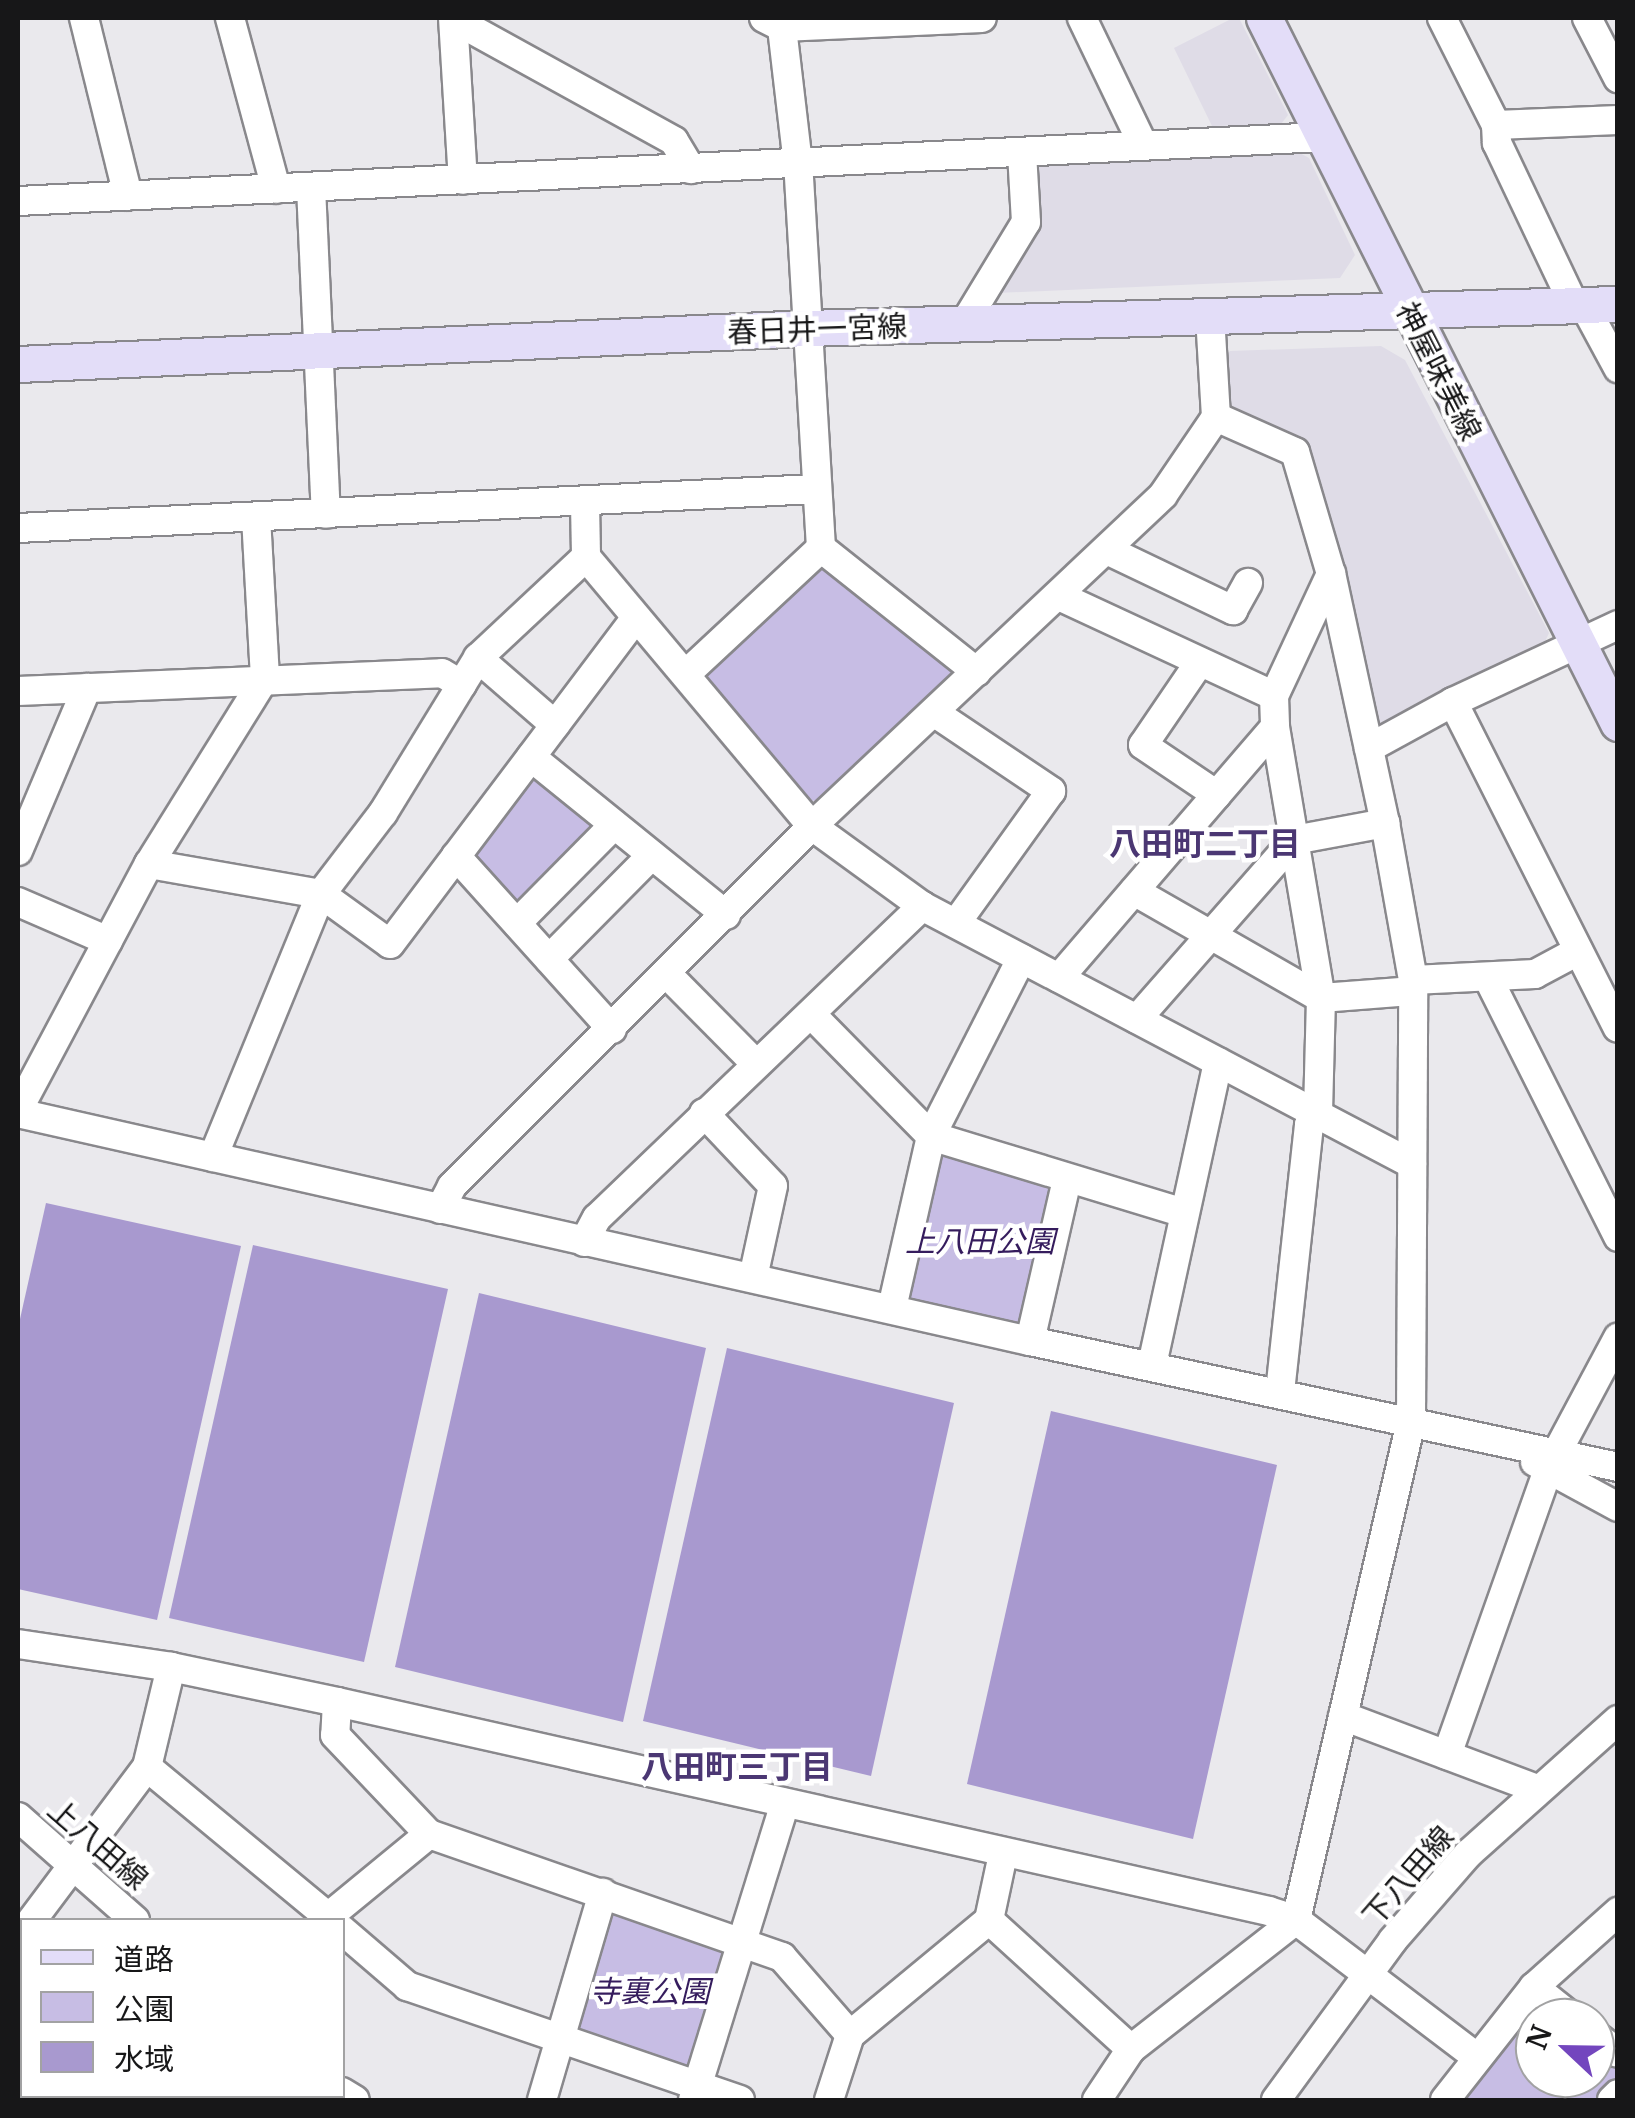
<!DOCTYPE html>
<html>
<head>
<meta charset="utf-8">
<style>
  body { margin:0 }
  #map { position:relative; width:1635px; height:2118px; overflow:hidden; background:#eae9ed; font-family:Merriweather,"Noto Sans JP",serif }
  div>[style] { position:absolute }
  .built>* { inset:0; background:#dfdce7 }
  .green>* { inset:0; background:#c7bde4 }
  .water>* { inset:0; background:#a899cf }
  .roads { filter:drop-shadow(2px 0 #89888c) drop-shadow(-2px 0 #89888c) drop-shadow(0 2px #89888c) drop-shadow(0 -2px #89888c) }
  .minor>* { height:28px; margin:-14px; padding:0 14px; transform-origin:14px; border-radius:14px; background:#fff }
  .major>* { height:35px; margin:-17.5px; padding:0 17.5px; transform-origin:17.5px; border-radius:17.5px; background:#e3ddf8 }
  span { translate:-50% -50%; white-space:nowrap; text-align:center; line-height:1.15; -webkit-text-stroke:9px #fff; paint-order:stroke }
  .street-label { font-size:30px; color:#171718 }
  .park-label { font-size:30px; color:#351c5d; font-style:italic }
  .neighbourhood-label { font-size:32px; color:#4b3773; font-weight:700 }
  .frame { position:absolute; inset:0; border:20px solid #171718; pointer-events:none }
  .legend { position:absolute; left:20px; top:1918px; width:325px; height:180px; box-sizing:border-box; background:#fff; border:2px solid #a2a2a3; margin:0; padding:12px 18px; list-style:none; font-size:30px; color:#171718 }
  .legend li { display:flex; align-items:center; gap:20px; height:50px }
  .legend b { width:50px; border:2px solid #a2a2a3 }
  .north { position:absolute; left:1515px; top:1998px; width:100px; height:100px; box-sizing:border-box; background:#fff; border:2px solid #a2a2a3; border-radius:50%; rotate:292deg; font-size:28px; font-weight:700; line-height:40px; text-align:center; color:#171718 }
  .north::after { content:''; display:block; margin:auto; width:35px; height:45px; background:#7346be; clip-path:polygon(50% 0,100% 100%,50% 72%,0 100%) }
</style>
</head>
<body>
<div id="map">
  <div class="built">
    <div style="clip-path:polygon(1233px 18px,1239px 18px,1288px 115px,1281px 124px,1212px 126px,1174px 48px)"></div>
    <div style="clip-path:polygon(1296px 151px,1309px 158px,1355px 255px,1340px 278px,997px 293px,1035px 164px)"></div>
    <div style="clip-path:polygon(1381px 346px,1405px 360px,1549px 633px,1543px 646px,1379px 730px,1371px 726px,1303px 444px,1231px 412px,1226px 405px,1224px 357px,1230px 351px)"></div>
  </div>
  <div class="green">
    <div style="clip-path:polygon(819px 561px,960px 674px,821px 800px,810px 801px,706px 678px,707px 669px)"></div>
    <div style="clip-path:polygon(531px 771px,602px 825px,518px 911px,470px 854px)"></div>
    <div style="clip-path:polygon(943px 1151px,1050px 1184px,1054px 1189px,1025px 1323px,1018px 1328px,914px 1305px,906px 1293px,937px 1155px)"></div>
    <div style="clip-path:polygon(615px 1908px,728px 1952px,692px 2070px,574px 2034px,607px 1912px)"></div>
    <div style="clip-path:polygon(18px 1992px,22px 1997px,22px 2096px,102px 2096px,104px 2100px,18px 2100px)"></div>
    <div style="clip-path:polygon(1531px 2003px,1559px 2018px,1535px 2018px,1535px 2078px,1595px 2078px,1595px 2047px,1617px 2064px,1617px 2081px,1602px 2100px,1455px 2100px)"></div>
  </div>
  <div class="water">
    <div style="clip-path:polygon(46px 1203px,241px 1246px,157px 1620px,18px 1589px,18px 1328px)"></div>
    <div style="clip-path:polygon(253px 1245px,448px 1289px,364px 1662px,169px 1618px)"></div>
    <div style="clip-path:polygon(479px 1293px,706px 1348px,623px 1722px,395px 1667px)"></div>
    <div style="clip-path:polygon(727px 1348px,954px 1403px,871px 1776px,643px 1721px)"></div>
    <div style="clip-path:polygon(1051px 1411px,1277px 1465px,1193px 1839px,967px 1784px)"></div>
  </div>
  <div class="roads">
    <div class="minor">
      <div style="left:84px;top:18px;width:183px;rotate:76.1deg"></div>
      <div style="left:230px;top:18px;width:177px;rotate:74.9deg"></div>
      <div style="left:453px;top:18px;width:162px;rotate:86.5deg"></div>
      <div style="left:764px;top:18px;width:20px;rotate:27deg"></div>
      <div style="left:782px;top:27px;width:200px;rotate:-2.6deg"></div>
      <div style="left:1082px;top:18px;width:141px;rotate:64.3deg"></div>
      <div style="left:1442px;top:18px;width:120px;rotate:63.2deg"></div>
      <div style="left:1496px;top:125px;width:18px;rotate:87deg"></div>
      <div style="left:1497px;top:143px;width:179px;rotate:64.6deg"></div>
      <div style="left:1587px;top:18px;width:68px;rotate:62.7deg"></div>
      <div style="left:455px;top:20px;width:250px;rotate:28.9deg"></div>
      <div style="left:674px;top:141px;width:33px;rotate:59deg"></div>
      <div style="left:1496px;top:125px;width:122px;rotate:-2.3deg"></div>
      <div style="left:311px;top:187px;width:327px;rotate:87.4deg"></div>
      <div style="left:18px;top:201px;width:1307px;rotate:-2.81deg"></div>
      <div style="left:1584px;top:305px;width:72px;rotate:61.6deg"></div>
      <div style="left:964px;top:324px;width:119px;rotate:-58.7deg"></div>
      <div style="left:1026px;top:222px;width:70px;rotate:-93.3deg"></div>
      <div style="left:585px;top:503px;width:54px;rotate:88.9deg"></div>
      <div style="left:586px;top:557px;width:351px;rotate:50deg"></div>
      <div style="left:812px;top:826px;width:136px;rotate:36deg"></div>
      <div style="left:922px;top:906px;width:554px;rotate:27.77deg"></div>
      <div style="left:18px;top:528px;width:799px;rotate:-2.8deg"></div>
      <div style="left:821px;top:548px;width:199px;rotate:38.5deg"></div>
      <div style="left:1107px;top:550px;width:140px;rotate:25.5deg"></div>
      <div style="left:1233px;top:610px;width:31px;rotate:-61deg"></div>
      <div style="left:1059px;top:596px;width:237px;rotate:24.9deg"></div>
      <div style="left:1274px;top:696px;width:31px;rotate:88deg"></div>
      <div style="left:1275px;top:727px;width:275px;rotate:80.4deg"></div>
      <div style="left:1321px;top:998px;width:115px;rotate:91.5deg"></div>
      <div style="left:1318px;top:1113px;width:15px;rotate:127deg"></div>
      <div style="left:1309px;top:1125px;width:270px;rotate:96.2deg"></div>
      <div style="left:478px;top:658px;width:102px;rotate:41deg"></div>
      <div style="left:1199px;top:663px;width:99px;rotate:124.3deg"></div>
      <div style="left:1143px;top:745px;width:89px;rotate:34deg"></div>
      <div style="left:687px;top:673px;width:183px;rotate:-43deg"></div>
      <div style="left:821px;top:548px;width:385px;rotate:-93.4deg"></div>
      <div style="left:798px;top:164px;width:138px;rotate:-96.7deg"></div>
      <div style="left:18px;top:691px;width:424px;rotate:-2.4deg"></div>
      <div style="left:442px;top:673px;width:23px;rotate:31deg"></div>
      <div style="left:1274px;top:696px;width:135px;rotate:-65deg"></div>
      <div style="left:1453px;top:702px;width:365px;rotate:63.2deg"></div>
      <div style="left:935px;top:713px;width:140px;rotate:33.9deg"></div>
      <div style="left:1051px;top:791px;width:163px;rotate:125.7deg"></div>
      <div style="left:1369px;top:748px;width:96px;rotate:-28.7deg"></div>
      <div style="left:1453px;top:702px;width:182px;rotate:-25deg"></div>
      <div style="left:531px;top:757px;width:251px;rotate:39deg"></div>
      <div style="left:18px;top:851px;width:177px;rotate:-67.1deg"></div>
      <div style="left:456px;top:856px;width:233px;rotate:48deg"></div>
      <div style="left:149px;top:864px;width:175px;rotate:9.9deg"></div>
      <div style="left:321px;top:894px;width:85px;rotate:35.9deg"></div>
      <div style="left:390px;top:944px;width:409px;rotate:-53deg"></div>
      <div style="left:1134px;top:891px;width:215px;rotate:29.8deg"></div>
      <div style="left:1321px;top:998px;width:90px;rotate:-4.4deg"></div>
      <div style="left:18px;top:902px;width:98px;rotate:23.4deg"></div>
      <div style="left:517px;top:923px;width:138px;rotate:-45.3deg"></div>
      <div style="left:549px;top:959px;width:146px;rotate:-45.3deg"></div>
      <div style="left:667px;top:974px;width:127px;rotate:45.3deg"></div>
      <div style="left:1059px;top:978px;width:331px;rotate:-49.3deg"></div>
      <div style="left:1488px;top:978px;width:290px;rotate:63.3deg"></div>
      <div style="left:1413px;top:980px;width:122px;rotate:-2.8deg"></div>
      <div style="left:1535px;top:974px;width:49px;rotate:-28.1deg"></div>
      <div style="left:811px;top:1014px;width:171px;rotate:45.5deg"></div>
      <div style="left:931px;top:1136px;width:265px;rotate:16.9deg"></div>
      <div style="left:1137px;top:1019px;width:238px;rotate:-48.7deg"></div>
      <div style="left:1294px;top:840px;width:93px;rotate:-10.6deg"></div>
      <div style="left:18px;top:1110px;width:279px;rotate:-62deg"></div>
      <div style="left:149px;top:864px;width:219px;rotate:-58.1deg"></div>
      <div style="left:265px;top:678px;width:159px;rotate:-93.2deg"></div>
      <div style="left:18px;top:1113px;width:1037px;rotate:12.7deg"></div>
      <div style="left:1030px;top:1341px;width:601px;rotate:12.09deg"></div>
      <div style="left:704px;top:1113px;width:100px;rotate:46.6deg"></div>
      <div style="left:773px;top:1186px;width:94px;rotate:102.3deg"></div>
      <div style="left:213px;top:1157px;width:284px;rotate:-67.7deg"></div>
      <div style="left:321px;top:894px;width:102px;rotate:-52.6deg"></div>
      <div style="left:383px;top:813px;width:182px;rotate:-58.5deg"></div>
      <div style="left:478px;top:658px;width:148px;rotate:-43.1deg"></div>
      <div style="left:440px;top:1209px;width:26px;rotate:-62deg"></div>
      <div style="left:452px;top:1186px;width:509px;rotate:-45deg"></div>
      <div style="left:812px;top:826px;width:482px;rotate:-43.3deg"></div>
      <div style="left:1163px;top:495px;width:94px;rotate:-55.8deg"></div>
      <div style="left:1216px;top:417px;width:100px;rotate:-93.4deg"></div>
      <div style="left:584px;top:1242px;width:27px;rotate:-62deg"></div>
      <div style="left:597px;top:1218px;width:451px;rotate:-43.8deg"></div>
      <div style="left:892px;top:1308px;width:176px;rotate:-77.2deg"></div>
      <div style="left:931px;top:1136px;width:199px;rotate:-63deg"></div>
      <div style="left:1030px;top:1341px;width:165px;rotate:-77.1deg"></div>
      <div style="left:1152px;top:1365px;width:310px;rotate:-77.7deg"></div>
      <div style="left:1535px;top:1462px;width:94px;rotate:28.5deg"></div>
      <div style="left:18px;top:1644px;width:155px;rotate:8.5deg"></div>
      <div style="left:171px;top:1667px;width:170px;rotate:11.9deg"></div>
      <div style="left:337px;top:1702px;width:955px;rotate:12.64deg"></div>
      <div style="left:1269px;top:1911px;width:28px;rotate:18deg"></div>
      <div style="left:1296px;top:1920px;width:228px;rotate:37.2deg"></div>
      <div style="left:337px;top:1702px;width:33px;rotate:93deg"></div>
      <div style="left:335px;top:1735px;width:137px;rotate:46.5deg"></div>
      <div style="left:429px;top:1834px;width:374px;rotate:19.2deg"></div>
      <div style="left:782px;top:1957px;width:103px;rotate:48.9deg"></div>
      <div style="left:1343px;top:1716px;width:207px;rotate:20.6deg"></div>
      <div style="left:1447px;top:1755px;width:303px;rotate:-70.5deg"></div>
      <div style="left:1548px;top:1469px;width:149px;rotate:-61.9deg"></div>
      <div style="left:147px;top:1767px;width:240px;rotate:39.6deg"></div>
      <div style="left:18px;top:1817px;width:156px;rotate:41.4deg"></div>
      <div style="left:328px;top:1917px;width:131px;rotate:-39.4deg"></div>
      <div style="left:32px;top:1920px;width:191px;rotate:-53.1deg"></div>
      <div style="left:147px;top:1767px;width:103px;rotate:-76.5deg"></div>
      <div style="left:989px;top:1920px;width:192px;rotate:42.3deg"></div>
      <div style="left:342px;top:1930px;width:86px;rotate:40.7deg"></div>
      <div style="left:407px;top:1986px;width:352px;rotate:18.9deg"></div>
      <div style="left:18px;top:1979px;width:6px;rotate:51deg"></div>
      <div style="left:1534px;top:1987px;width:50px;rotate:38.5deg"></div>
      <div style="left:1595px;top:2035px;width:29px;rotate:38deg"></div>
      <div style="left:342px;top:2092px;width:15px;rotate:32deg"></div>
      <div style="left:18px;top:2095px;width:4px;rotate:-14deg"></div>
      <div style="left:113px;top:2096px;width:5px;rotate:53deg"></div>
      <div style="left:542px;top:2100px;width:216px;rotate:-73.6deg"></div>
      <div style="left:693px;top:2100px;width:311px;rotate:-72.8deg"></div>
      <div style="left:829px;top:2100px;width:68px;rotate:-72.1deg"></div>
      <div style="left:850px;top:2035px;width:180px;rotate:-39.6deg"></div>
      <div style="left:989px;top:1920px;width:67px;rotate:-78deg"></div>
      <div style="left:1097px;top:2100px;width:61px;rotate:-56.3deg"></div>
      <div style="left:1131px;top:2049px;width:209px;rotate:-38deg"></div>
      <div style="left:1296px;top:1920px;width:511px;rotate:-77deg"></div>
      <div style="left:1411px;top:1422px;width:442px;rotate:-89.7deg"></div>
      <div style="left:1413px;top:980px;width:159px;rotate:-100.1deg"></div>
      <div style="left:1385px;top:823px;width:255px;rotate:-102.2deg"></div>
      <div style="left:1331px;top:574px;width:127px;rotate:-106.4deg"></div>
      <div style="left:1295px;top:452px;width:86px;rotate:-156.1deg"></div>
      <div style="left:1276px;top:2100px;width:198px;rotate:-53.8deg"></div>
      <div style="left:1393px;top:1940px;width:114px;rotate:-48.9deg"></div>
      <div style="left:1468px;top:1854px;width:201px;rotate:-41.8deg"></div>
      <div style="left:1445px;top:2100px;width:144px;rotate:-51.8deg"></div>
      <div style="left:1534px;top:1987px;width:113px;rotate:-41.8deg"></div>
      <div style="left:1612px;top:2100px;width:8px;rotate:-45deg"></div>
    </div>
    <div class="major">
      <div style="left:1264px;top:18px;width:789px;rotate:63.34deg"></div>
      <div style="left:18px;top:364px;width:790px;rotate:-2.61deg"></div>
      <div style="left:807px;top:328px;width:811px;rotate:-1.7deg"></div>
    </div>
  </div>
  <div class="street-label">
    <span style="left:817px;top:329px;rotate:-2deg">春日井一宮線</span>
    <span style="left:1439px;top:371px;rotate:63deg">神屋味美線</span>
    <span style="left:98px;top:1844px;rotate:41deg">上八田線</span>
    <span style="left:1408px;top:1876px;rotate:-49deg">下八田線</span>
  </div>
  <div class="park-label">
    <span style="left:980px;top:1241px">上八田公園</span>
    <span style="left:650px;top:1991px">寺裏公園</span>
  </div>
  <div class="neighbourhood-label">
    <span style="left:1205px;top:844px">八田町二丁目</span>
    <span style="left:737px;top:1767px">八田町三丁目</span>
  </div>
  <div class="frame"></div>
  <ul class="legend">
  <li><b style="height:12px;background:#e3ddf8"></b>道路</li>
  <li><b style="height:28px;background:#c7bde4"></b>公園</li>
  <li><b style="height:28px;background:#a899cf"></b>水域</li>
  </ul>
  <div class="north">N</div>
</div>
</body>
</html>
